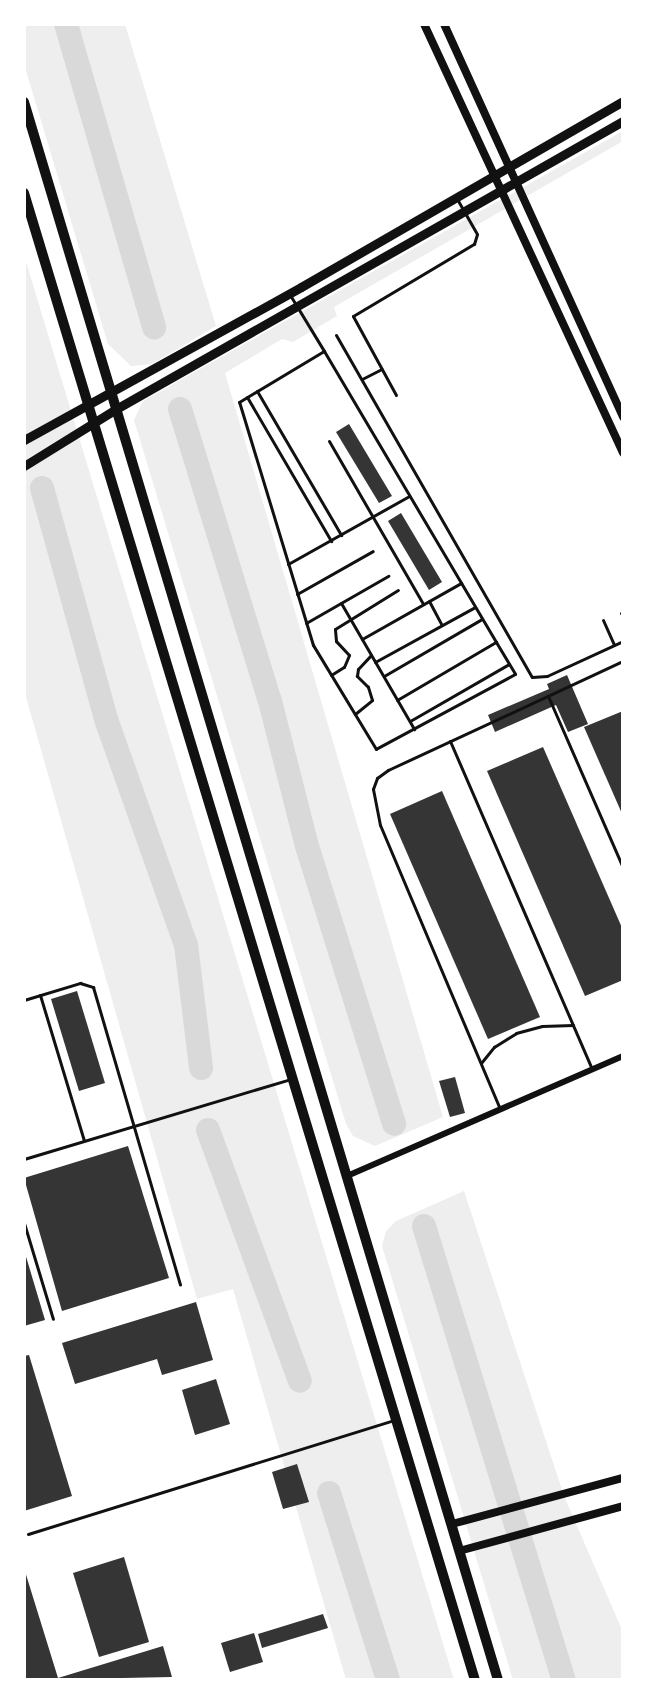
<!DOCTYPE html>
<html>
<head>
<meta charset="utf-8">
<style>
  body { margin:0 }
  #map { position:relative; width:647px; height:1704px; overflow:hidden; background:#fff; font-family:Barlow,sans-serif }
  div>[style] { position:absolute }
  .green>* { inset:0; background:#eee }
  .river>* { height:24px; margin:-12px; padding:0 12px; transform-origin:12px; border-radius:12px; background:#d9d9d9 }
  .building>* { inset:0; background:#353535 }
  .service>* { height:3px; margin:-1.5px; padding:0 1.5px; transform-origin:1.5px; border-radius:1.5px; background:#111 }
  .minor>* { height:6px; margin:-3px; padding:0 3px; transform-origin:3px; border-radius:3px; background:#111 }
  .tertiary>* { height:8px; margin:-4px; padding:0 4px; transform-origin:4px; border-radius:4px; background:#111 }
  .secondary>* { height:9px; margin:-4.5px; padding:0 4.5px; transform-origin:4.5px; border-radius:4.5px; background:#111 }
  .primary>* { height:10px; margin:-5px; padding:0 5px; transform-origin:5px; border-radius:5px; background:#111 }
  span { translate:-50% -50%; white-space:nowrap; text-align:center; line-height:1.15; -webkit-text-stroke:4.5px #fff; paint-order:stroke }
  .frame { position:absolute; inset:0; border:26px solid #fff; pointer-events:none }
</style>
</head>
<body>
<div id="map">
  <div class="green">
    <div style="clip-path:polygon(24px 24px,125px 24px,216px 326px,152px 364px,131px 366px,108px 344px,24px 64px)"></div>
    <div style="clip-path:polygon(623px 131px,623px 141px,334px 307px,337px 316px,293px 342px,282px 339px,225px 373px,443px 1117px,375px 1146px,353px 1136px,346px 1124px,134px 420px,143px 401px)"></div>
    <div style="clip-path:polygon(24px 255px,454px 1680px,346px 1680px,233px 1289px,197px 1299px,24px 690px)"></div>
    <div style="clip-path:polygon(464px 1191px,564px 1496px,623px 1632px,623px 1680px,513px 1680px,382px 1246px,386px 1231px,396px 1221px)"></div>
  </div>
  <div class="river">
    <div style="left:66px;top:24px;width:316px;rotate:73.8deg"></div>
    <div style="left:180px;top:409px;width:306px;rotate:72.9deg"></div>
    <div style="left:270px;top:701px;width:150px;rotate:75.7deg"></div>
    <div style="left:307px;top:846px;width:291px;rotate:72.6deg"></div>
    <div style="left:42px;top:488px;width:243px;rotate:74.5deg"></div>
    <div style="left:107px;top:722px;width:237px;rotate:70.5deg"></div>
    <div style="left:186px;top:945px;width:124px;rotate:83deg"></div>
    <div style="left:208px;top:1130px;width:267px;rotate:69.9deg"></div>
    <div style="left:424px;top:1226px;width:475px;rotate:72.9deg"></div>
    <div style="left:329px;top:1493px;width:196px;rotate:72.5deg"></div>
  </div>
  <div class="building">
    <div style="clip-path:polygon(349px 424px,392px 496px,379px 503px,336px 432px)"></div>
    <div style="clip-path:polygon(401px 513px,442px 582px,429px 590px,388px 521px)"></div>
    <div style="clip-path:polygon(567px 675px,588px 724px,568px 732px,556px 705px,495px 732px,488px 715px,549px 689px,547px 684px)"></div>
    <div style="clip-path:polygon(623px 711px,623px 816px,584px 727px)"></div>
    <div style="clip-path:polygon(543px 747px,623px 930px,623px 980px,585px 996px,487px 771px)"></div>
    <div style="clip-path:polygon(442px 791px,540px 1017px,488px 1039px,390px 814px)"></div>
    <div style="clip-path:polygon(77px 991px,105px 1083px,79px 1091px,51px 999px)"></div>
    <div style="clip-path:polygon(455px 1077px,465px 1113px,450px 1117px,439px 1081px)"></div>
    <div style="clip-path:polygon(128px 1146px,169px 1278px,62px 1311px,24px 1178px)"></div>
    <div style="clip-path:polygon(24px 1250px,45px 1320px,24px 1326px)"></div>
    <div style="clip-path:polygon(196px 1302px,213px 1360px,162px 1375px,157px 1359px,75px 1384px,62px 1343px)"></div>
    <div style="clip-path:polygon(29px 1355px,72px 1496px,24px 1511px,24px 1356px)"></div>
    <div style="clip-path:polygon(216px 1379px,230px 1424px,195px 1435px,182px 1390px)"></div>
    <div style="clip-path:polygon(297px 1464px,309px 1502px,283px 1509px,272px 1472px)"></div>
    <div style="clip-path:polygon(124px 1557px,149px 1642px,99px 1657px,73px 1573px)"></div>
    <div style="clip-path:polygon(24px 1568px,58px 1678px,163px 1646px,172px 1677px,24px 1680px)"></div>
    <div style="clip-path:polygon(323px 1614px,328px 1628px,262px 1648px,258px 1634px)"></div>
    <div style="clip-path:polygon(254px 1633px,263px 1662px,230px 1672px,221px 1643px)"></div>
  </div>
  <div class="service">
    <div style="left:290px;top:295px;width:66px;rotate:58.7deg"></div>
    <div style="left:324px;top:351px;width:338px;rotate:59.4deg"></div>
    <div style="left:496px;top:642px;width:37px;rotate:59deg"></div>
    <div style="left:515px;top:674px;width:158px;rotate:151.7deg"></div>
    <div style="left:376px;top:749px;width:122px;rotate:-121.2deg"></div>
    <div style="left:313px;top:645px;width:254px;rotate:-106.9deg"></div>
    <div style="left:239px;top:402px;width:99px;rotate:-31deg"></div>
    <div style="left:336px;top:335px;width:394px;rotate:60.2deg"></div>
    <div style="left:532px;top:677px;width:15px;rotate:-4deg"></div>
    <div style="left:547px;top:676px;width:84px;rotate:-24.7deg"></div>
    <div style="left:362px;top:379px;width:22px;rotate:-27deg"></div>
    <div style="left:257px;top:391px;width:167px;rotate:59.7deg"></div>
    <div style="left:396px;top:395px;width:90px;rotate:-118.6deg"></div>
    <div style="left:353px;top:316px;width:141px;rotate:-30.8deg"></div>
    <div style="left:474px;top:244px;width:10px;rotate:-73deg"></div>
    <div style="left:477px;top:234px;width:40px;rotate:-119.7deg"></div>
    <div style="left:247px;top:397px;width:167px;rotate:59.7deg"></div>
    <div style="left:329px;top:441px;width:188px;rotate:60deg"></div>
    <div style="left:288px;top:564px;width:139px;rotate:-29.3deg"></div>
    <div style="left:297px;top:594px;width:87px;rotate:-29.5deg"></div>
    <div style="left:429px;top:601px;width:27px;rotate:62deg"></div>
    <div style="left:341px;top:603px;width:146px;rotate:59.9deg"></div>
    <div style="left:621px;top:613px;width:4px;rotate:56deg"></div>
    <div style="left:603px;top:620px;width:27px;rotate:66deg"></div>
    <div style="left:306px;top:623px;width:95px;rotate:-29.8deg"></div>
    <div style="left:362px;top:639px;width:114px;rotate:-29.5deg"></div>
    <div style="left:375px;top:662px;width:114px;rotate:-28.8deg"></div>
    <div style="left:331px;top:675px;width:15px;rotate:-32deg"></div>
    <div style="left:344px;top:667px;width:13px;rotate:-67deg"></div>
    <div style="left:349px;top:655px;width:19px;rotate:-133deg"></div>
    <div style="left:336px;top:641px;width:12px;rotate:-95deg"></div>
    <div style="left:335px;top:629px;width:74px;rotate:-31.8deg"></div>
    <div style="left:384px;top:676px;width:113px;rotate:-30.2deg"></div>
    <div style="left:548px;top:696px;width:188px;rotate:66.4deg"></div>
    <div style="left:397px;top:700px;width:115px;rotate:-30.4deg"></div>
    <div style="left:355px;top:714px;width:22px;rotate:-39deg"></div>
    <div style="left:372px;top:700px;width:14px;rotate:-107deg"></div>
    <div style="left:368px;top:687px;width:16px;rotate:-135deg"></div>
    <div style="left:357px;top:676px;width:7px;rotate:-82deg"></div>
    <div style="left:358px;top:669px;width:19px;rotate:-47deg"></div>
    <div style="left:410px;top:721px;width:114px;rotate:-29.9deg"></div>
    <div style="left:450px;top:741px;width:357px;rotate:66.6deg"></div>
    <div style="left:40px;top:995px;width:152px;rotate:73.2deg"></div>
    <div style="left:24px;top:1000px;width:59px;rotate:-16.9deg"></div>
    <div style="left:80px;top:983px;width:14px;rotate:17deg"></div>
    <div style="left:93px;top:987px;width:310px;rotate:73.7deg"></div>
    <div style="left:481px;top:1063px;width:21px;rotate:-51deg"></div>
    <div style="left:494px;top:1047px;width:26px;rotate:-32deg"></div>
    <div style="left:516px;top:1033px;width:27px;rotate:-15deg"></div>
    <div style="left:542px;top:1026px;width:31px;rotate:-2deg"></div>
    <div style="left:500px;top:1109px;width:308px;rotate:-112.9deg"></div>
    <div style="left:380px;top:825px;width:37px;rotate:-101deg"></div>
    <div style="left:373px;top:789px;width:12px;rotate:-70deg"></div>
    <div style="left:377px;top:778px;width:14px;rotate:-36deg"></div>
    <div style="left:388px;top:770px;width:259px;rotate:-24.9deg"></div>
    <div style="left:24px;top:1159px;width:279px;rotate:-16.7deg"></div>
    <div style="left:24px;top:1223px;width:100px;rotate:73.2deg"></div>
    <div style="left:28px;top:1534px;width:383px;rotate:-17.3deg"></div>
  </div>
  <div class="minor">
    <div style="left:347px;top:1176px;width:301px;rotate:-23.5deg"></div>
  </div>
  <div class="tertiary">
    <div style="left:424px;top:24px;width:473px;rotate:65.1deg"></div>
    <div style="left:444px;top:24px;width:432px;rotate:65.5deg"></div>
    <div style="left:452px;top:1524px;width:177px;rotate:-15.1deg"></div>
    <div style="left:459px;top:1551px;width:170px;rotate:-15.3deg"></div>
  </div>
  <div class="secondary">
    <div style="left:24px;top:440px;width:316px;rotate:-28.9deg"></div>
    <div style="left:301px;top:287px;width:372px;rotate:-30deg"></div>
    <div style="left:24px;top:466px;width:108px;rotate:-31.8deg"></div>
    <div style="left:116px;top:409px;width:583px;rotate:-29.6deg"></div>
  </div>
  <div class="primary">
    <div style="left:24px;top:102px;width:1648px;rotate:73.28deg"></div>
    <div style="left:24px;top:193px;width:1554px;rotate:73.13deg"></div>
  </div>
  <div class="frame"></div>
</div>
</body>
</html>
